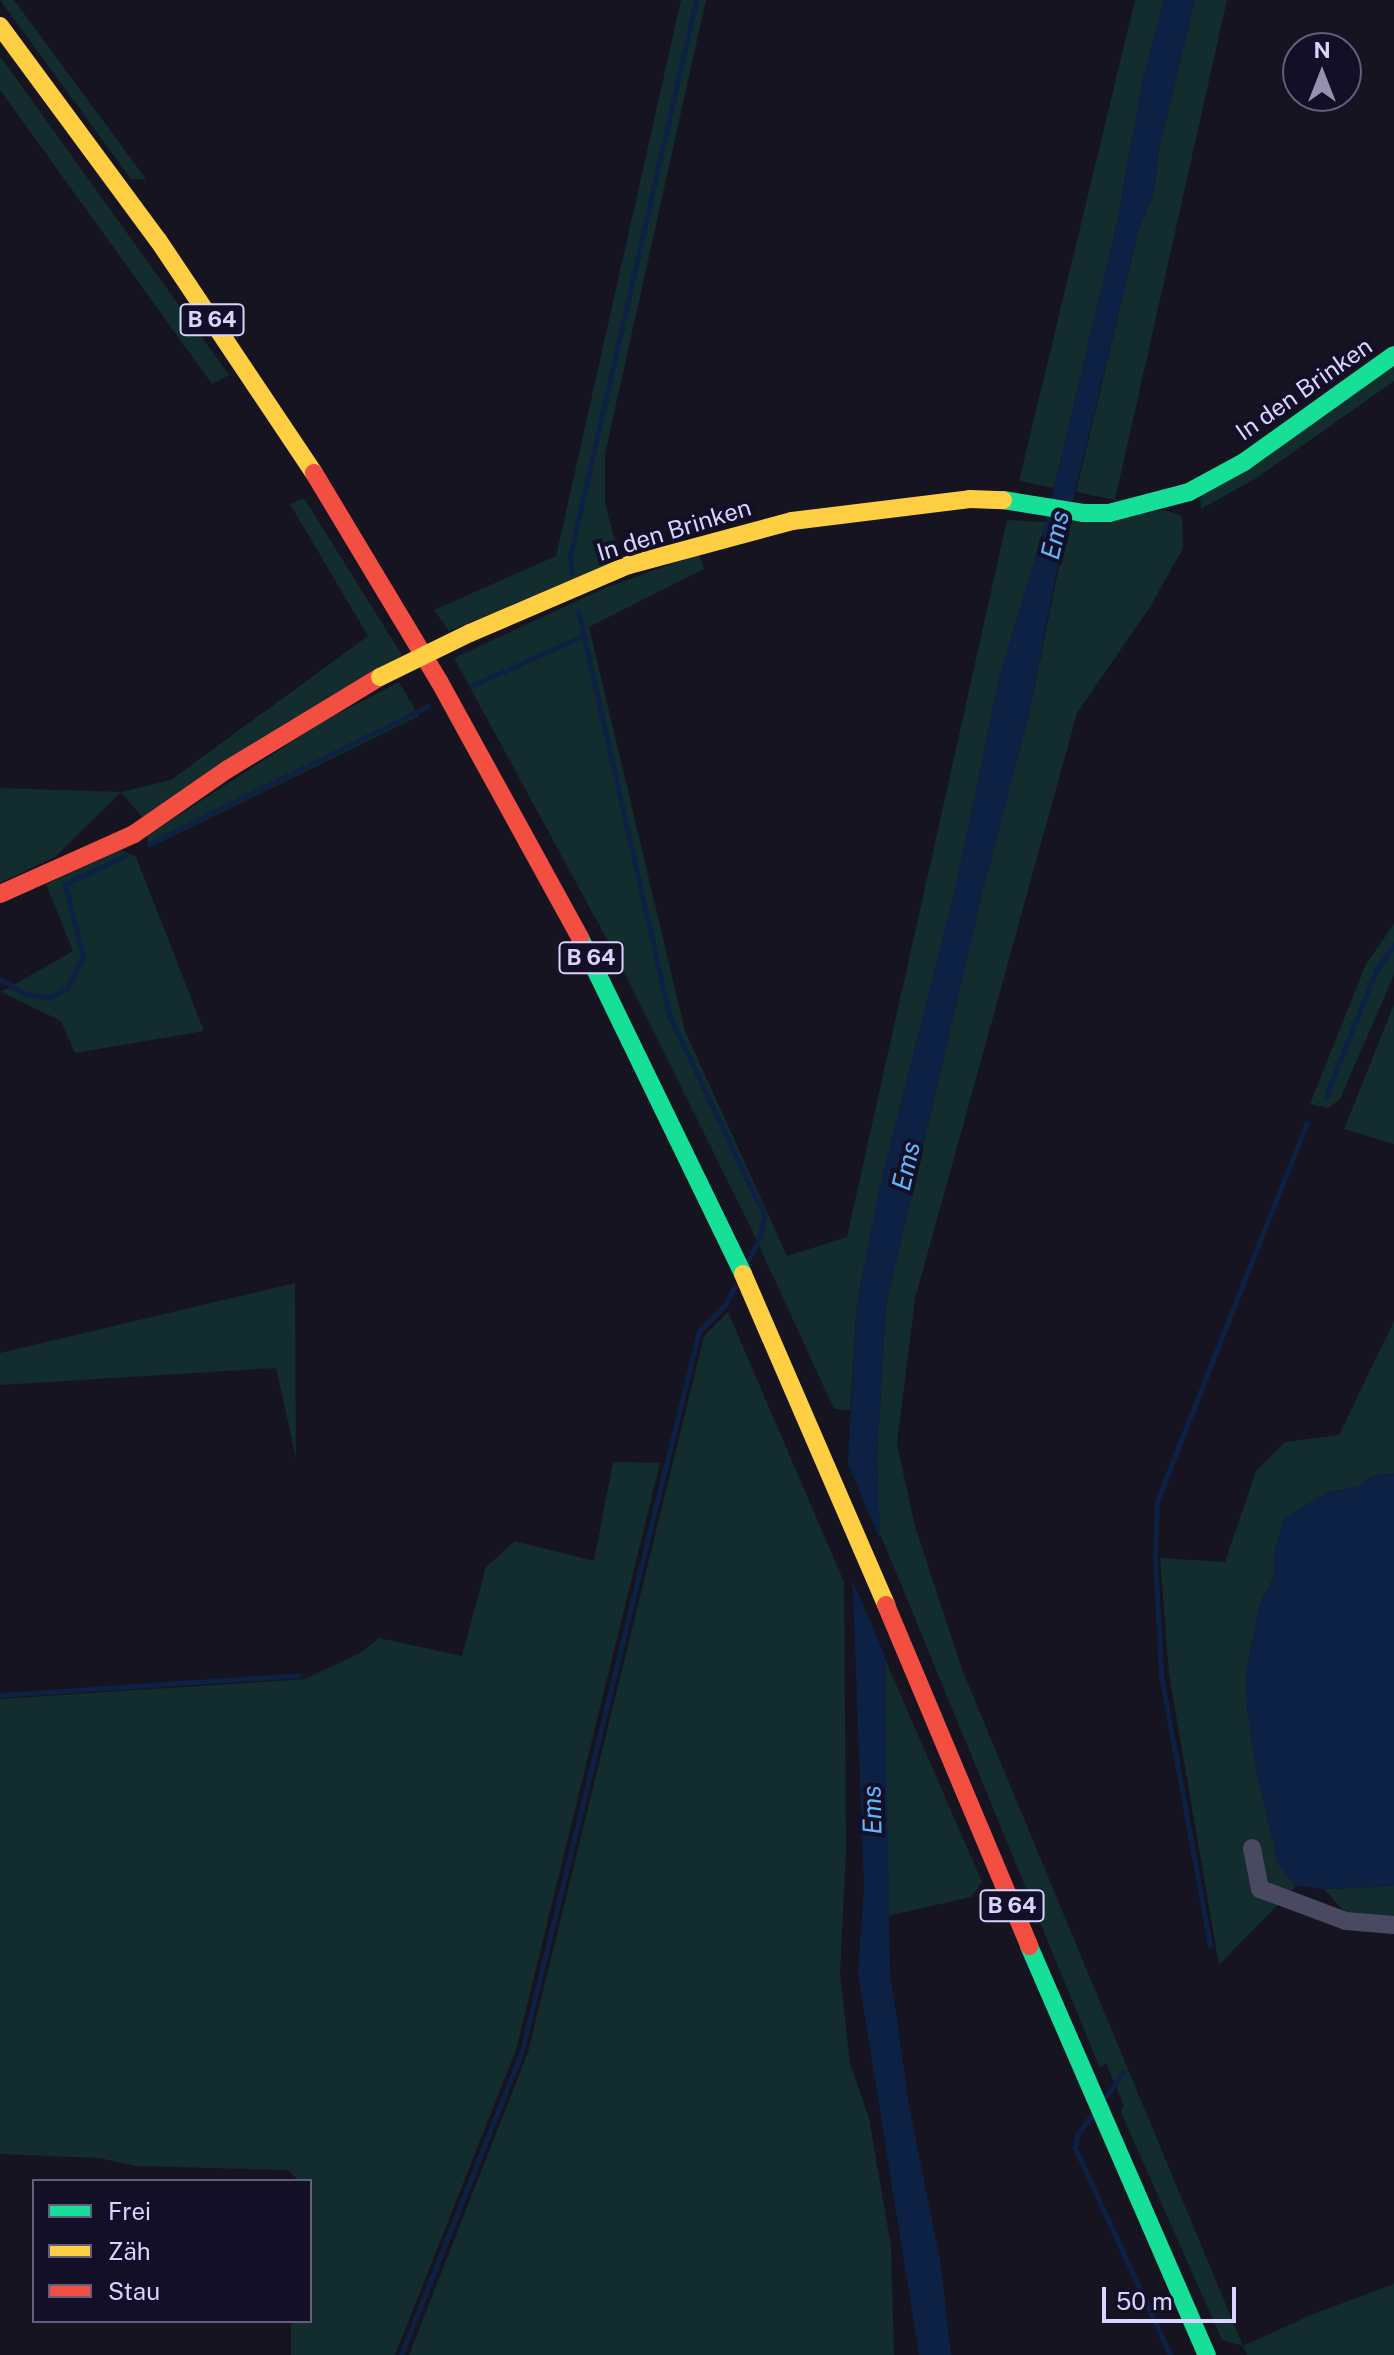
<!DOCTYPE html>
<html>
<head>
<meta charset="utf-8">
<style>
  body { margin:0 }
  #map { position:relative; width:1394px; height:2355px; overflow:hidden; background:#161421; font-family:"Public Sans",sans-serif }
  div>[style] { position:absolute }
  .green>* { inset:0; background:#132c2d }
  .water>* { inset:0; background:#0d2144 }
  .pier>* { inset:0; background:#161421 }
  .stream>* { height:5px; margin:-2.5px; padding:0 2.5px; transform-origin:2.5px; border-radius:2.5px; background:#0d2144 }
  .street>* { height:18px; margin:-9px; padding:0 9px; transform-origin:9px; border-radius:9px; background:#4a4962 }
  .fast>* { height:18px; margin:-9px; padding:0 9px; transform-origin:9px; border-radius:9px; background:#16e098 }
  .slow>* { height:18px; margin:-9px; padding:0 9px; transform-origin:9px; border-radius:9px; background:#ffcf43 }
  .jam>* { height:18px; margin:-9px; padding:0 9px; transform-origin:9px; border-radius:9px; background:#f24e42 }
  .slow-bridge>* { height:18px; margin:-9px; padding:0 9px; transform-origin:9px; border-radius:9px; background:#ffcf43 }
  span { translate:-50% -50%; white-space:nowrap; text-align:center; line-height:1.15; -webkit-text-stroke:8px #130f26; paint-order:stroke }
  .shield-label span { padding:2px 6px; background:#130f26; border:2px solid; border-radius:6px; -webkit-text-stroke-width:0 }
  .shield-label { font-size:22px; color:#d9d4ff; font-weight:700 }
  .street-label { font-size:24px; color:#d9d4ff }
  .water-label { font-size:26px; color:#62b6ff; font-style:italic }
  .legend { position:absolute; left:32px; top:2179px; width:280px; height:144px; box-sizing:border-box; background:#130f26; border:2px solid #625e7d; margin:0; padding:10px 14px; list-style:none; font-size:24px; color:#d9d4ff }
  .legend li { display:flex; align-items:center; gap:16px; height:40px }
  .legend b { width:40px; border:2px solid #625e7d }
  .north { position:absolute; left:1282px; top:32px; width:80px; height:80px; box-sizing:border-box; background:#130f26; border:2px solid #625e7d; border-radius:50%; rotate:0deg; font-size:22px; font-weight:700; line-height:32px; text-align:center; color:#d9d4ff }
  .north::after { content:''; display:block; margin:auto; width:28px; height:36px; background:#9591b1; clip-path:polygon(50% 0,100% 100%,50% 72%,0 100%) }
  .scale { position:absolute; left:1102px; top:2287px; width:134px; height:36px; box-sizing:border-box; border:4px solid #d9d4ff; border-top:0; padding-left:10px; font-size:24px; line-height:28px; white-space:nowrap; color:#d9d4ff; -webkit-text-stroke:6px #130f26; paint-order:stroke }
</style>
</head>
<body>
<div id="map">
  <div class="green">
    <div style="clip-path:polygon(0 0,14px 0,146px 179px,131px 179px)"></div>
    <div style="clip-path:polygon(681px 0,706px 0,605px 454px,605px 503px,616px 546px,613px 564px,449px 631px,434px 610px,556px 556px)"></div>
    <div style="clip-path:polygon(1135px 0,1164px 0,1142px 83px,1117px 223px,1054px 488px,1019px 481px)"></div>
    <div style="clip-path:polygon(1195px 0,1227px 0,1115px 500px,1076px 492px,1139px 228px,1154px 195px,1158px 153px)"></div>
    <div style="clip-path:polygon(0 57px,8px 67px,229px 375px,212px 384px,0 90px)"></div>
    <div style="clip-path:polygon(1394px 366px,1394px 381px,1255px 479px,1201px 509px,1200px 495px)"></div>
    <div style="clip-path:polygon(304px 498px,402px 655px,142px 817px,121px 792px,55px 857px,0 883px,0 788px,121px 792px,171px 780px,368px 636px,290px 504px)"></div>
    <div style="clip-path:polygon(1164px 510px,1182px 516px,1183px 548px,1150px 607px,1077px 713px,915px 1299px,897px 1444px,914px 1523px,963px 1672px,1243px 2346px,1313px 2314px,1394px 2284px,1394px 2355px,1247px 2355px,1243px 2346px,1222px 2340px,1121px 2112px,1124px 2106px,1106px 2063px,1100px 2068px,1086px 2034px,879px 1531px,877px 1458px,886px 1305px,982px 894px,1030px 710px,1068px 522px)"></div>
    <div style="clip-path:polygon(1007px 520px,1046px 522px,1000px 675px,955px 890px,880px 1186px,857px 1303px,850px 1410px,834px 1409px,750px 1226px,617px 958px,454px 658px,605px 588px,699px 554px,704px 569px,589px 627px,685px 1031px,787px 1256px,847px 1237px)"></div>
    <div style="clip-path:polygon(399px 682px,419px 716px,149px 848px,147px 836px,322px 722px)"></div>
    <div style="clip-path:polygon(121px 850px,136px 857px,204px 1031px,75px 1053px,61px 1021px,1px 992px,73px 951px,46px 884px)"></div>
    <div style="clip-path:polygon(1394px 924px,1394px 975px,1340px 1099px,1328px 1108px,1310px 1104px,1366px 964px)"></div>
    <div style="clip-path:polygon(1394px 1004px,1394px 1144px,1344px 1129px)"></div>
    <div style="clip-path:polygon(295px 1283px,296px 1458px,276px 1368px,0 1385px,0 1353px)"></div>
    <div style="clip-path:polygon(728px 1312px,844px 1582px,846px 1851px,840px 1974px,850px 2064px,869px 2118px,891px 2247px,894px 2355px,409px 2355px,528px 2052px,704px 1336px)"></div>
    <div style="clip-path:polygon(1394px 1321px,1394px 1473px,1372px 1476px,1358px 1486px,1328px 1492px,1273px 1556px,1275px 1575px,1260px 1604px,1246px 1671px,1247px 1709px,1257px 1773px,1278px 1864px,1296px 1886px,1219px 1965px,1169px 1674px,1160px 1558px,1225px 1562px,1256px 1471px,1285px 1442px,1339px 1435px)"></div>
    <div style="clip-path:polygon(613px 1462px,660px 1463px,516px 2050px,395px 2355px,291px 2355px,291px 2321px,310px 2321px,310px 2181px,299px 2181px,288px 2170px,136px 2166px,99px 2158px,0 2154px,0 1699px,305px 1679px,360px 1653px,379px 1638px,462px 1656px,486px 1567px,515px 1541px,594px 1561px)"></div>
    <div style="clip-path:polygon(885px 1659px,982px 1882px,971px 1897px,887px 1916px)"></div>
    <div style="clip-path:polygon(1394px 1886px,1394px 1919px,1346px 1914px,1324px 1889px)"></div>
  </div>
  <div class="water">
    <div style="clip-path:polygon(1164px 0,1195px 0,1158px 153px,1154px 195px,1139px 228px,1061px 549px,1030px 710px,982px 894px,886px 1305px,877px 1458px,885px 1659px,890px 1971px,910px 2111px,941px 2266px,951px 2355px,919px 2355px,858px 1973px,864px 1887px,848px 1460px,857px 1303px,880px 1186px,955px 890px,1000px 675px,1046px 522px,1117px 223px,1142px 83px)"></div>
    <div style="clip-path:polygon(1394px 1473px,1394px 1886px,1324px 1889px,1296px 1886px,1278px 1864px,1257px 1773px,1247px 1709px,1246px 1671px,1260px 1604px,1275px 1576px,1273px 1556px,1284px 1518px,1328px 1492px,1358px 1486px,1371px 1476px)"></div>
  </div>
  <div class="pier">
    <div style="clip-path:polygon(844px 1455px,884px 1549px,889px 1665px,849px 1572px)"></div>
  </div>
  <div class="stream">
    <div style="left:572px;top:573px;width:17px;rotate:-97deg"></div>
    <div style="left:570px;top:556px;width:570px;rotate:-77.23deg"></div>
    <div style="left:578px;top:611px;width:414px;rotate:77.3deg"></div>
    <div style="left:669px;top:1015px;width:221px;rotate:64.6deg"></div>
    <div style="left:764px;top:1215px;width:22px;rotate:100deg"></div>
    <div style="left:760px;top:1237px;width:25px;rotate:117deg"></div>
    <div style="left:471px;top:686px;width:122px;rotate:-24.2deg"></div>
    <div style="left:149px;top:844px;width:311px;rotate:-26.3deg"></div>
    <div style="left:0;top:979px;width:29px;rotate:31deg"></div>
    <div style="left:25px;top:994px;width:25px;rotate:7deg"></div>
    <div style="left:50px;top:997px;width:19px;rotate:-28deg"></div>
    <div style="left:67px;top:988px;width:36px;rotate:-63deg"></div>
    <div style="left:83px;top:956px;width:74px;rotate:-104deg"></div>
    <div style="left:65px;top:884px;width:66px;rotate:-25deg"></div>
    <div style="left:1326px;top:1096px;width:135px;rotate:-68.2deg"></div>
    <div style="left:1376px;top:971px;width:32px;rotate:-55deg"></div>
    <div style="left:0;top:1695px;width:299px;rotate:-3.8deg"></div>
    <div style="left:1210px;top:1945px;width:274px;rotate:-100.3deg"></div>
    <div style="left:1161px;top:1675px;width:117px;rotate:-92.9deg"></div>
    <div style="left:1155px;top:1558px;width:57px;rotate:-88deg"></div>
    <div style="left:1157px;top:1501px;width:407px;rotate:-68.4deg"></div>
    <div style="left:1105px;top:2097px;width:31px;rotate:-53deg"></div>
    <div style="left:1090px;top:2117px;width:22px;rotate:126deg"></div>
    <div style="left:1077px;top:2135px;width:13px;rotate:99deg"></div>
    <div style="left:1075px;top:2148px;width:228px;rotate:65.3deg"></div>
    <div style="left:401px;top:2355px;width:327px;rotate:-68.3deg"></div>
    <div style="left:522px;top:2051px;width:741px;rotate:-76.19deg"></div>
    <div style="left:699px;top:1331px;width:37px;rotate:-45deg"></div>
    <div style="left:725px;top:1305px;width:21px;rotate:-62deg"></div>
  </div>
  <div class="street">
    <div style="left:1252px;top:1848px;width:42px;rotate:79deg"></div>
    <div style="left:1260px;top:1889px;width:92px;rotate:20.4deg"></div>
    <div style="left:1346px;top:1921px;width:48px;rotate:4.8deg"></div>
  </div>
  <div class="fast">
    <div style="left:1003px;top:500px;width:81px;rotate:9.2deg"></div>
    <div style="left:1083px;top:513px;width:26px"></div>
    <div style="left:1109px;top:513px;width:83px;rotate:-14.7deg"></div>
    <div style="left:1189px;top:492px;width:63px;rotate:-28.6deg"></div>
    <div style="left:1244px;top:462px;width:184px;rotate:-35.5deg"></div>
    <div style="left:580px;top:938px;width:373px;rotate:64.1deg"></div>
    <div style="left:1029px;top:1946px;width:446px;rotate:66.5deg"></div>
  </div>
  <div class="slow">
    <div style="left:0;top:26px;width:266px;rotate:53.6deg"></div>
    <div style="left:158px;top:240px;width:280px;rotate:56.2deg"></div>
    <div style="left:470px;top:633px;width:173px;rotate:-23.2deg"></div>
    <div style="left:629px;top:565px;width:169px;rotate:-15.1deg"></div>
    <div style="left:792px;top:521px;width:179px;rotate:-7deg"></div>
    <div style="left:970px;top:499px;width:33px;rotate:2deg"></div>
    <div style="left:743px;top:1274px;width:361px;rotate:66.6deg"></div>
  </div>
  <div class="jam">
    <div style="left:314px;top:473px;width:243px;rotate:59deg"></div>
    <div style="left:439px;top:681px;width:293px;rotate:61.2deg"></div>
    <div style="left:0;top:894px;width:147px;rotate:-24.1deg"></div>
    <div style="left:134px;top:834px;width:114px;rotate:-34.7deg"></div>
    <div style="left:228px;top:769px;width:178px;rotate:-31.2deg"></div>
    <div style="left:886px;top:1605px;width:370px;rotate:67.2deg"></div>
  </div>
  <div class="slow-bridge">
    <div style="left:380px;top:677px;width:100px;rotate:-26.1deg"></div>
  </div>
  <div class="shield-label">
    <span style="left:212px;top:320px">B 64</span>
    <span style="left:591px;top:958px">B 64</span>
    <span style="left:1012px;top:1906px">B 64</span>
  </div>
  <div class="street-label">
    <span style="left:1304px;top:389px;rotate:-35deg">In den Brinken</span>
    <span style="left:674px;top:530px;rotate:-17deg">In den Brinken</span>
  </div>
  <div class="water-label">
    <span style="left:1055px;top:535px;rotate:-77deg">Ems</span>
    <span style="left:906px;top:1166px;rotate:-77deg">Ems</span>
    <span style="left:872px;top:1810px;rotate:-91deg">Ems</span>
  </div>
  <ul class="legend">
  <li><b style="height:10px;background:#16e098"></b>Frei</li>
  <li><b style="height:10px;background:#ffcf43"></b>Zäh</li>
  <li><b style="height:10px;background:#f24e42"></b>Stau</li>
  </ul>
  <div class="north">N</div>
  <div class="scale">50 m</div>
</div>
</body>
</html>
